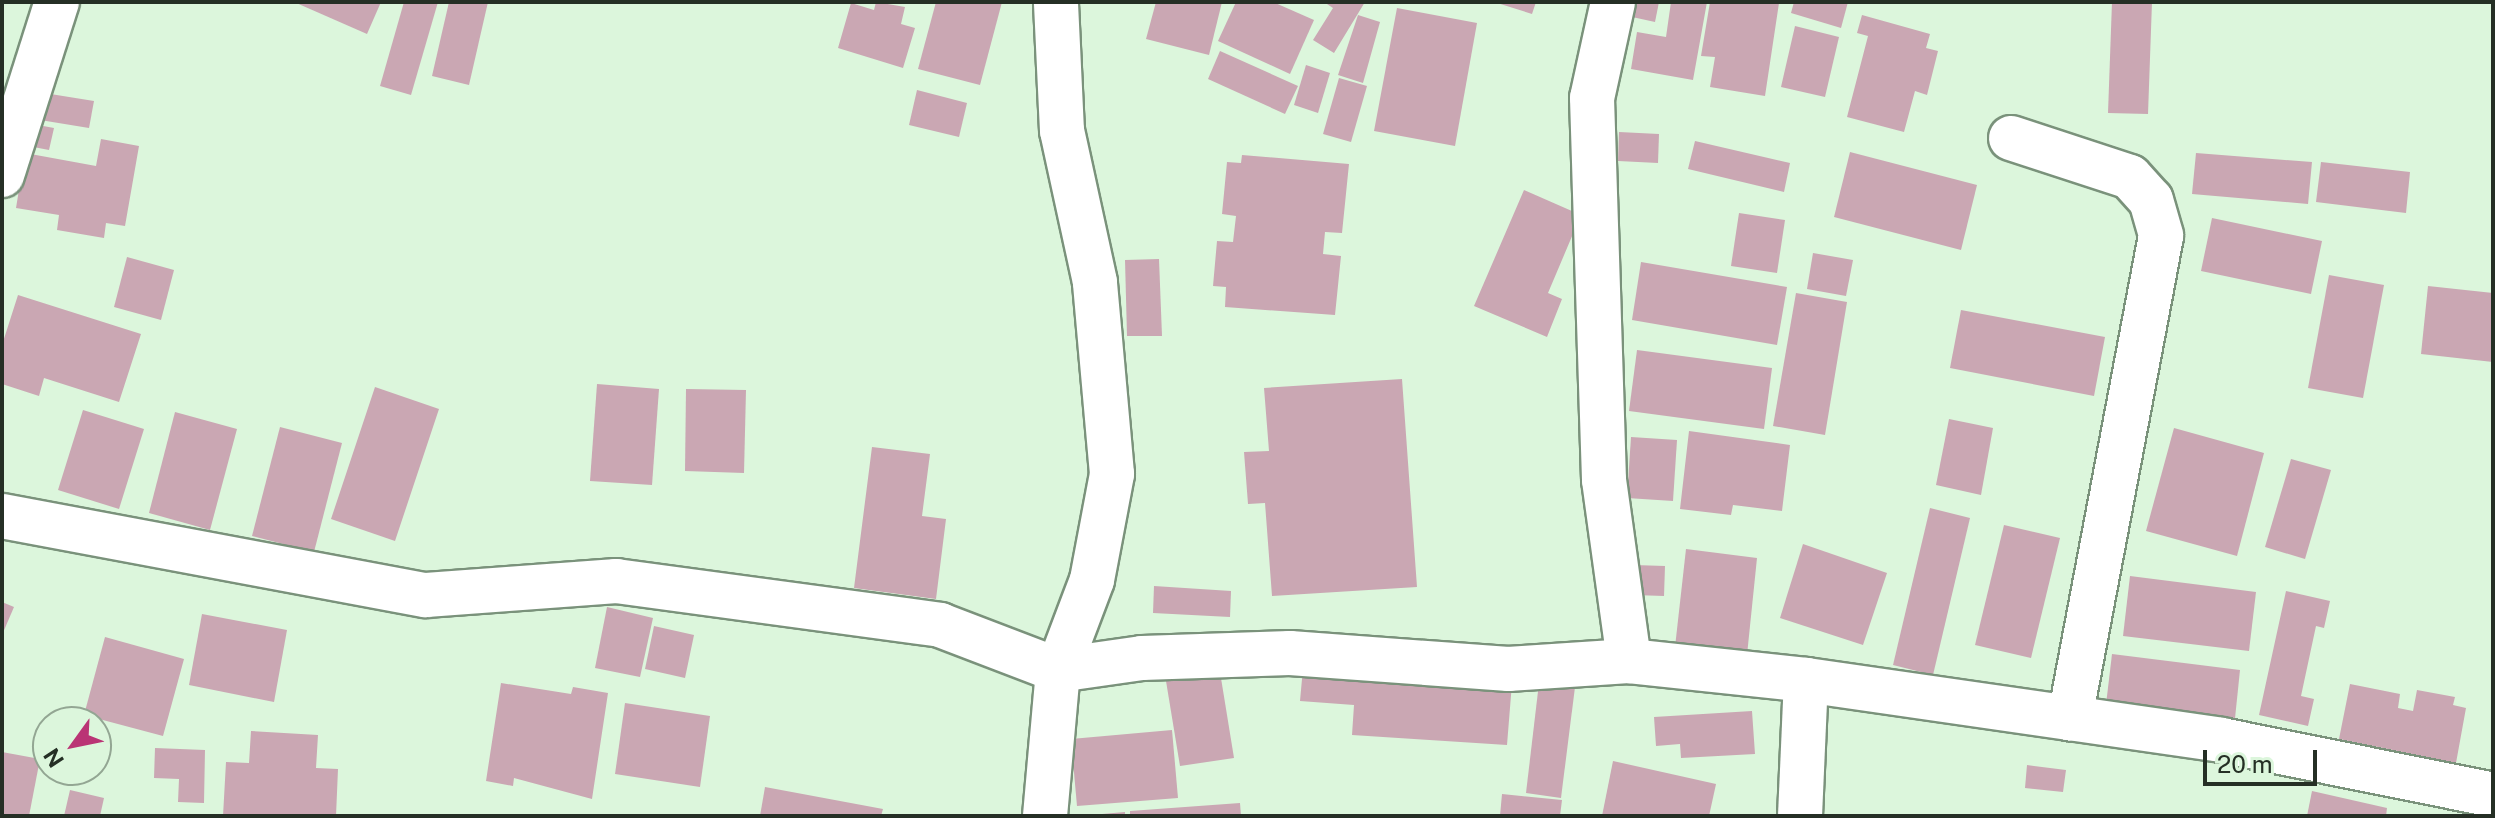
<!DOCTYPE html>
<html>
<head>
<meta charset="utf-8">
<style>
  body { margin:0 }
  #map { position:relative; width:2495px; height:818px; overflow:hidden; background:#dcf6dc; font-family:"Public Sans",sans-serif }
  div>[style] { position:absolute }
  .building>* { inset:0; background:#caa7b3 }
  .roads { filter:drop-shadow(2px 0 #7a927b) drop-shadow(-2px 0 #7a927b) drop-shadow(0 2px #7a927b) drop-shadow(0 -2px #7a927b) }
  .street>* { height:44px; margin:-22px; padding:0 22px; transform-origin:22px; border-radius:22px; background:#fff }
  span { translate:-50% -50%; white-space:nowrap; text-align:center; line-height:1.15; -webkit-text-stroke:6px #dcf6dc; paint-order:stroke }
  .frame { position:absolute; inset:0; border:4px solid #252f25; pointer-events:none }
  .north { position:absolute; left:32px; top:706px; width:80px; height:80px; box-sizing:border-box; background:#dcf6dc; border:2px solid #93a693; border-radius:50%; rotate:237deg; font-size:22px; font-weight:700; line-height:32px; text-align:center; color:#252f25 }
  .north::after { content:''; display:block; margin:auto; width:28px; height:36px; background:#ba3475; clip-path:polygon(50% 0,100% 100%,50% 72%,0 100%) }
  .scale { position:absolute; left:2203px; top:750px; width:114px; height:36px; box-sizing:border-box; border:4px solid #252f25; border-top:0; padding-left:10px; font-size:24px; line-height:28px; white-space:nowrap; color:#252f25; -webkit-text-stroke:6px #dcf6dc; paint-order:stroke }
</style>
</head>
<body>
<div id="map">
  <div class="building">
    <div style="clip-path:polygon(294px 2px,381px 2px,367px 34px)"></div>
    <div style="clip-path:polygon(404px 2px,438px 2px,411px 95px,380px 86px)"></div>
    <div style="clip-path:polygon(449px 2px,488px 2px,469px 85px,432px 76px)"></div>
    <div style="clip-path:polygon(876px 2px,905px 7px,901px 24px,915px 28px,903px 68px,838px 48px,851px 3px,874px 10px)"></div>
    <div style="clip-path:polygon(936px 2px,1002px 2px,980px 85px,918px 69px)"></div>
    <div style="clip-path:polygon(1156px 2px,1222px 2px,1209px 55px,1146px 39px)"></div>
    <div style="clip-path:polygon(1236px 2px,1273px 2px,1314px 20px,1290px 74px,1218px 41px)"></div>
    <div style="clip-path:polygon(1324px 2px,1365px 2px,1334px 53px,1313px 40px,1333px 8px)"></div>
    <div style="clip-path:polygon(1494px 2px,1536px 2px,1532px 14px)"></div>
    <div style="clip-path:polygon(1626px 2px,1659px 2px,1655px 22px,1623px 15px)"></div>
    <div style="clip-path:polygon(1671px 2px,1707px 2px,1693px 80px,1631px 69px,1637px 32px,1666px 37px)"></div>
    <div style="clip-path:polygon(1710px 2px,1779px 3px,1765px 96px,1710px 87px,1715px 57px,1701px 56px)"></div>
    <div style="clip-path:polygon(1794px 2px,1848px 2px,1841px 28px,1791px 13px)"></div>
    <div style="clip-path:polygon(2112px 2px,2152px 2px,2148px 114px,2108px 113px)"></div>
    <div style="clip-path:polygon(1397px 8px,1477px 23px,1455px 146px,1374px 131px)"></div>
    <div style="clip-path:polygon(1358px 15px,1380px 22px,1363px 83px,1338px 75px)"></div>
    <div style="clip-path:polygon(1862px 15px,1930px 34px,1926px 48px,1938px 51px,1927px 95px,1915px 91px,1904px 132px,1847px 117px,1868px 36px,1857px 33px)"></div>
    <div style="clip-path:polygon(1795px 26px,1839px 37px,1825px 97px,1781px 87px)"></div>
    <div style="clip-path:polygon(1220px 51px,1298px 86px,1285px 114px,1208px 79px)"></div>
    <div style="clip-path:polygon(1306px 65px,1330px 73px,1318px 113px,1294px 105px)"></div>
    <div style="clip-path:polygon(1339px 78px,1367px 86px,1351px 142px,1323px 134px)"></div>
    <div style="clip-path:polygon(917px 90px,967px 103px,959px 137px,909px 125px)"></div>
    <div style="clip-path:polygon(38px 92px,94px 101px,89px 128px,34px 119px)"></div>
    <div style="clip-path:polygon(27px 123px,54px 128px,49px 150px,23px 145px)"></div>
    <div style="clip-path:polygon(1619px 132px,1659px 134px,1658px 163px,1618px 161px)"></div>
    <div style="clip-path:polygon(101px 139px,139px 146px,125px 226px,106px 223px,104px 238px,57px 230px,59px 215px,16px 208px,25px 153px,96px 166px)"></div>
    <div style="clip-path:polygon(1695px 141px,1790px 163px,1784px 192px,1688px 169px)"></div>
    <div style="clip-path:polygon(1850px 152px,1977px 185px,1961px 250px,1834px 217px)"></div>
    <div style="clip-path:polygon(2196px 153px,2312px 162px,2308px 204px,2192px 194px)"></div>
    <div style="clip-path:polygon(1242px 155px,1349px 164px,1342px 233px,1325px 232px,1323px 254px,1341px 256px,1335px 315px,1225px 307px,1226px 287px,1213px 286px,1217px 241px,1233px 242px,1236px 216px,1222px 214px,1227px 162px,1241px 163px)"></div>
    <div style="clip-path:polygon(2321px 162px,2410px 172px,2406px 213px,2316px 202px)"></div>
    <div style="clip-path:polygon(1524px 190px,1581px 215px,1548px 293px,1562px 299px,1547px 337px,1474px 306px)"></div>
    <div style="clip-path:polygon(1739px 213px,1785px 220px,1777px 273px,1731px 266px)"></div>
    <div style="clip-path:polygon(2212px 218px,2322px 241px,2311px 294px,2201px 271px)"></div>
    <div style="clip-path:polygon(1813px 253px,1853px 260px,1846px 296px,1807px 289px)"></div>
    <div style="clip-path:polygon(127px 257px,174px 270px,161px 320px,114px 307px)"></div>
    <div style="clip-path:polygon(1159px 259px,1162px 336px,1127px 336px,1125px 260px)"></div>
    <div style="clip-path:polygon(1641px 262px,1787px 287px,1777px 345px,1632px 320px)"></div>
    <div style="clip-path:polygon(2329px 275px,2384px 285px,2363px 398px,2308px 388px)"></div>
    <div style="clip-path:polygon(2428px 286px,2493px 293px,2493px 362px,2421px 354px)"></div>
    <div style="clip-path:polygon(1796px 293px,1847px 302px,1825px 435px,1773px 426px)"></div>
    <div style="clip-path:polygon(18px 295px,141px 334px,119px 402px,44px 378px,39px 396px,2px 384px,2px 345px)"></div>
    <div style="clip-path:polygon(1961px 310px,2105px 337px,2094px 396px,1950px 368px)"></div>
    <div style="clip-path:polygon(1637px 350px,1772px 368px,1764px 429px,1629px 411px)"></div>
    <div style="clip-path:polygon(1402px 379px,1417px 587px,1272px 596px,1265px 503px,1248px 504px,1244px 452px,1269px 451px,1264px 388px)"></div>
    <div style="clip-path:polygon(597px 384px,659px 389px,652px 485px,590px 481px)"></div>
    <div style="clip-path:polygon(375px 387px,439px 409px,395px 541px,331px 519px)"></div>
    <div style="clip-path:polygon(686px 389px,746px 390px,744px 473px,685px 471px)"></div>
    <div style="clip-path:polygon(83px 410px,144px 429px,119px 509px,58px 490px)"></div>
    <div style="clip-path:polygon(175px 412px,237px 429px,210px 530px,149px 513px)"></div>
    <div style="clip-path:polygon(1949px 419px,1993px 428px,1981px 495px,1936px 485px)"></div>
    <div style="clip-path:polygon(280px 427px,342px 443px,314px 552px,252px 536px)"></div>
    <div style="clip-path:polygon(2174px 428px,2264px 453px,2237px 556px,2146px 531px)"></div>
    <div style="clip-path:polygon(1689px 431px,1790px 445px,1782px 511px,1733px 505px,1731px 515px,1680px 509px)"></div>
    <div style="clip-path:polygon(1631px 437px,1677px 440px,1673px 501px,1627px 498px)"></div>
    <div style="clip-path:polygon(872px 447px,930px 454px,922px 516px,946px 519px,936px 599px,854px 588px)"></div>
    <div style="clip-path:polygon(2291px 459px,2331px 470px,2305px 559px,2265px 547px)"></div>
    <div style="clip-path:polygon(1930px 508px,1970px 518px,1933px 675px,1893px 665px)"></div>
    <div style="clip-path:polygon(2004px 525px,2060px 538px,2031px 658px,1975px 645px)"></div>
    <div style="clip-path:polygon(1803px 544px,1887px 573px,1863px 645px,1780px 618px)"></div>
    <div style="clip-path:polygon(1686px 549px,1757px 558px,1747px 655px,1675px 647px)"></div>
    <div style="clip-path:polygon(1634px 565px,1665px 566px,1664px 596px,1634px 595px)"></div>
    <div style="clip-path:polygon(2130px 576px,2256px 592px,2249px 651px,2123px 636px)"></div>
    <div style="clip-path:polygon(1154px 586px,1231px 591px,1230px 617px,1153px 613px)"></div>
    <div style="clip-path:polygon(2286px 591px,2330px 601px,2324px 628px,2316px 626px,2301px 696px,2314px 699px,2308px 726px,2259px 715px)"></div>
    <div style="clip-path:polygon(2px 602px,14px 607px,2px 635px)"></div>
    <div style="clip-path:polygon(607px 607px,653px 618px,640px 677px,595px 668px)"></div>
    <div style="clip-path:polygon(202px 614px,287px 630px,274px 702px,189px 685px)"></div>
    <div style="clip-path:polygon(654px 626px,694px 635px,685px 678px,645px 669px)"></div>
    <div style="clip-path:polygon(105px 637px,184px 659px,163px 736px,84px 715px)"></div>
    <div style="clip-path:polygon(2112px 654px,2240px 670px,2234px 728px,2105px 713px)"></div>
    <div style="clip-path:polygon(1303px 668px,1512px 683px,1507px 745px,1352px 735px,1354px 705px,1300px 701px)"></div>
    <div style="clip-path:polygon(1220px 672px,1234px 758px,1180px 766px,1166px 681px)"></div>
    <div style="clip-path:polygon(501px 683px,571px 694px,573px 687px,608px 693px,592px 799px,514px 778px,513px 786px,486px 781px)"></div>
    <div style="clip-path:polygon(1539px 683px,1575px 687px,1561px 798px,1526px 793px)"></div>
    <div style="clip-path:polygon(2350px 684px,2400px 694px,2398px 708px,2413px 711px,2417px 690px,2455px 697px,2453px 705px,2466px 708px,2456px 763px,2339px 739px)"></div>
    <div style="clip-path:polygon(625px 703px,710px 716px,700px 787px,615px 774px)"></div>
    <div style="clip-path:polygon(1752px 711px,1755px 754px,1681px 758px,1680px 744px,1656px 746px,1654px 717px)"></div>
    <div style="clip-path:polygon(1172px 730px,1178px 798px,1077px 806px,1071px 739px)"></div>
    <div style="clip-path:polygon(251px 731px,318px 735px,316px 768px,338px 769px,336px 816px,223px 816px,226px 762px,249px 763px)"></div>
    <div style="clip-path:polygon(155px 748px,205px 750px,204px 803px,178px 802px,179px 779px,154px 778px)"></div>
    <div style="clip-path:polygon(2px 752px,40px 759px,29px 816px,2px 816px)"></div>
    <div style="clip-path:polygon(1613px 761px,1716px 784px,1709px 816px,1602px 816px)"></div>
    <div style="clip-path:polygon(2027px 765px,2066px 770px,2063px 792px,2025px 788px)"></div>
    <div style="clip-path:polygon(765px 787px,883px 809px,881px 816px,760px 816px)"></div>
    <div style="clip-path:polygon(70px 790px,104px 798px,100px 816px,64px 816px)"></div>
    <div style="clip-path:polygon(2312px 791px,2387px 808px,2386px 816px,2307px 816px)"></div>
    <div style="clip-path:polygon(1502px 794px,1562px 800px,1560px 816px,1500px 816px)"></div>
    <div style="clip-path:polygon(1240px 803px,1241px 816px,1130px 816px,1130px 811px)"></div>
    <div style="clip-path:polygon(1125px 812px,1125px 816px,1103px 816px,1102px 814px)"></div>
  </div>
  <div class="roads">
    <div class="street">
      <div style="left:1613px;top:2px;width:98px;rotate:102.3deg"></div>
      <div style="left:1592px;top:98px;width:382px;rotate:88.2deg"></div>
      <div style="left:1604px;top:480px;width:183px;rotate:82.1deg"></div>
      <div style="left:2011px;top:138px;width:125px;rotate:18.1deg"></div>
      <div style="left:2130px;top:177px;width:31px;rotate:48deg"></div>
      <div style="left:2151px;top:200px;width:37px;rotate:74deg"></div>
      <div style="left:2161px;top:236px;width:491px;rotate:100.7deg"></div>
      <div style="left:2px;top:175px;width:182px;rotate:-72.4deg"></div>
      <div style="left:2px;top:516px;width:431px;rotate:10.6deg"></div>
      <div style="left:426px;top:595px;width:191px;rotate:-4.2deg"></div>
      <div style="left:616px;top:581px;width:327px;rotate:7.7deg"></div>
      <div style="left:940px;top:625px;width:126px;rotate:20.9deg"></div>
      <div style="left:1058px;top:670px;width:85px;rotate:-8.1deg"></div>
      <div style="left:1142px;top:658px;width:148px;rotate:-1.9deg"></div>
      <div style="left:1290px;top:653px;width:219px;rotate:4.2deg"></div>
      <div style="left:1508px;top:669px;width:121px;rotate:-3.8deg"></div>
      <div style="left:1629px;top:661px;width:178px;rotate:6.1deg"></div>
      <div style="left:1806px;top:680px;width:419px;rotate:8.2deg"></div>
      <div style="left:2221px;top:740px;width:278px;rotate:11.4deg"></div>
      <div style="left:1045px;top:816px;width:147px;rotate:-84.9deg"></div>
      <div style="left:1058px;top:670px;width:96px;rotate:-69.3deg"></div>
      <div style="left:1092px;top:580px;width:108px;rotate:-79.3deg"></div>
      <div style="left:1112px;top:474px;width:193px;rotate:-95.1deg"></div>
      <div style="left:1095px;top:282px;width:155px;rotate:-102.3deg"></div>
      <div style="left:1062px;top:131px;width:129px;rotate:-92.7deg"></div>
      <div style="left:1800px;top:816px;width:136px;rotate:-87.5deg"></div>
    </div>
  </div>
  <div class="frame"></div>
  <div class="north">N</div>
  <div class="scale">20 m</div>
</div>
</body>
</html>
